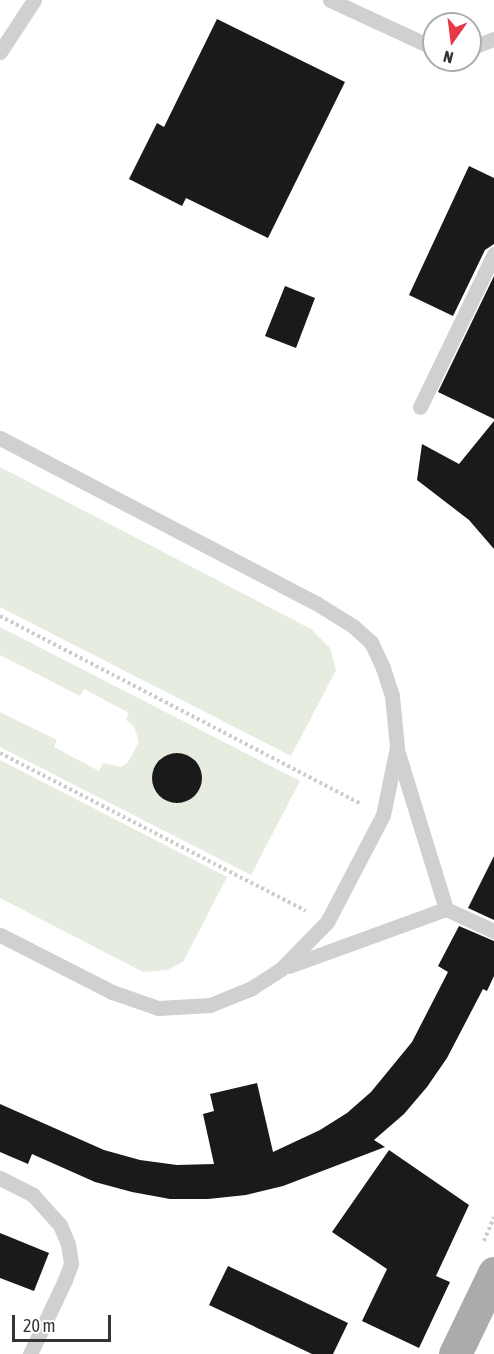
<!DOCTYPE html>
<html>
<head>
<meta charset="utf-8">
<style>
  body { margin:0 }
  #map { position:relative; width:494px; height:1354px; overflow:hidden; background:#fff; font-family:"Asap Condensed",sans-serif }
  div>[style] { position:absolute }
  .green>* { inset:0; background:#e6ecdf }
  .building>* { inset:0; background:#1a1a1a }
  .round { border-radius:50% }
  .path>* { height:4px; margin-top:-2px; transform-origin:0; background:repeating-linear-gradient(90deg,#cdcdcd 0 3px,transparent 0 6px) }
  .service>* { height:15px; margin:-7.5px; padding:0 7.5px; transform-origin:7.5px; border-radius:7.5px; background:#d0d0d0 }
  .primary>* { height:33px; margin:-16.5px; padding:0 16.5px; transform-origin:16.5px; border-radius:16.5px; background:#ababab }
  span { translate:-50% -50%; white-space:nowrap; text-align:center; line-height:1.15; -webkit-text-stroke:6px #fff; paint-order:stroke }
  .north { position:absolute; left:422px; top:12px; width:60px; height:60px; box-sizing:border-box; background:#fff; border:2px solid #adadad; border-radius:50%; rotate:194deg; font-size:16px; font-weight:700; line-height:24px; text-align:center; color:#333 }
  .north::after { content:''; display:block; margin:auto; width:21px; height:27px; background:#e63946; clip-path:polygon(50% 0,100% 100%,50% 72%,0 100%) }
  .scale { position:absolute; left:12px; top:1315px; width:99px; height:27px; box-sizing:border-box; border:3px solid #333; border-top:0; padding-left:8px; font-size:18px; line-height:21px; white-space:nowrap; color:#333; -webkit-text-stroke:4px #fff; paint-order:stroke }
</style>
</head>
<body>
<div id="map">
  <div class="green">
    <div style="clip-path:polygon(0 467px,311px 629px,330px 648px,336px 670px,291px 756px,0 607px)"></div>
    <div style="clip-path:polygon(0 627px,300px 781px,251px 875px,0 747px,0 712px,57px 740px,54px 747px,99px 771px,103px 763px,121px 767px,128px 762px,139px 742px,134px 726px,126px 720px,129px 713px,84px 689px,80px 696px,0 655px)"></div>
    <div style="clip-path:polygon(0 760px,227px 877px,183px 962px,167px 970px,143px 972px,0 898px)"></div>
  </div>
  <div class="building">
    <div style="clip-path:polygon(217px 19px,345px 82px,268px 238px,186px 198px,182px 206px,129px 179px,157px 123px,164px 127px)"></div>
    <div style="clip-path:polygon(469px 166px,494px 178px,494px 244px,485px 250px,453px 316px,409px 295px)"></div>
    <div style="clip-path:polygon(494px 276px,494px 419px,438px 392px)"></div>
    <div style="clip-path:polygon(285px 286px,315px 298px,296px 348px,265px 336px)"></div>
    <div style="clip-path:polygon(494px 421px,494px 549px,469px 520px,417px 480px,422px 444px,459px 464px)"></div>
    <div class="round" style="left:152px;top:753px;width:50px;height:50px"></div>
    <div style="clip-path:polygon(494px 856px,494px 920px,468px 908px)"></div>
    <div style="clip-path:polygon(459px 926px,494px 941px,494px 976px,487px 991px,483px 989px,447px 1058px,427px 1087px,404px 1114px,374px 1140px,385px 1147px,283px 1186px,246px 1195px,208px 1199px,170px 1199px,132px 1192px,95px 1182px,32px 1154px,28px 1164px,0 1152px,0 1104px,104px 1150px,140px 1160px,177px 1165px,214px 1164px,203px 1114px,214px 1111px,210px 1094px,257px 1083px,273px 1152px,320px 1130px,347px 1113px,371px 1092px,412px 1042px,448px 972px,438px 966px)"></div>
    <div style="clip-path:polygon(389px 1150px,469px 1205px,436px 1276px,450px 1282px,419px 1348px,362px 1321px,387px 1269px,332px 1232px)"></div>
    <div style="clip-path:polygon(0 1233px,49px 1253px,34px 1291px,0 1278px)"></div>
    <div style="clip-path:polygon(228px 1266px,348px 1323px,333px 1354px,312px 1354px,209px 1305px)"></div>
  </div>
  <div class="path">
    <div style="left:0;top:616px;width:407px;rotate:27.5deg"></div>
    <div style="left:0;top:753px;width:344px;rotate:27.3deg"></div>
    <div style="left:484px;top:1241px;width:26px;rotate:-67deg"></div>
  </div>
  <div class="service">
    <div style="left:330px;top:0;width:115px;rotate:24.8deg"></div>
    <div style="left:470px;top:48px;width:26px;rotate:-21deg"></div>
    <div style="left:0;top:52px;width:62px;rotate:-56.8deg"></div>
    <div style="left:420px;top:407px;width:170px;rotate:-64.2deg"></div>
    <div style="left:0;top:438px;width:356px;rotate:27.6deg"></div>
    <div style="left:316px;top:603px;width:44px;rotate:31.9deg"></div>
    <div style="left:353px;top:626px;width:24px;rotate:42deg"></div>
    <div style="left:371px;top:642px;width:29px;rotate:65deg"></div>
    <div style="left:383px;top:668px;width:29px;rotate:72deg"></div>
    <div style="left:392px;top:696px;width:51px;rotate:84.4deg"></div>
    <div style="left:397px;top:747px;width:69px;rotate:101.6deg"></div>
    <div style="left:383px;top:815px;width:121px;rotate:117.6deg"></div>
    <div style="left:327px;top:922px;width:66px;rotate:134.4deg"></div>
    <div style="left:281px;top:969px;width:35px;rotate:147deg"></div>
    <div style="left:252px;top:988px;width:45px;rotate:158deg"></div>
    <div style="left:210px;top:1005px;width:52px;rotate:176.7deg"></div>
    <div style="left:158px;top:1008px;width:49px;rotate:-160.8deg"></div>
    <div style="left:112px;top:992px;width:126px;rotate:-153deg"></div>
    <div style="left:398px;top:753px;width:163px;rotate:72.9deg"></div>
    <div style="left:289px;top:966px;width:167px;rotate:-20deg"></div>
    <div style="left:446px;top:909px;width:53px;rotate:24.6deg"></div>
    <div style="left:0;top:1178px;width:37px;rotate:27deg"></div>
    <div style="left:33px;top:1195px;width:40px;rotate:48deg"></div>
    <div style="left:60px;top:1225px;width:21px;rotate:67deg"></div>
    <div style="left:68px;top:1244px;width:20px;rotate:81deg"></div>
    <div style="left:71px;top:1264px;width:17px;rotate:111deg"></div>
    <div style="left:65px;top:1280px;width:82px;rotate:115.3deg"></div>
  </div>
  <div class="primary">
    <div style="left:455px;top:1354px;width:90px;rotate:-64.3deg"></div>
  </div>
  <div class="north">N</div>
  <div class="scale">20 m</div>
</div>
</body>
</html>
